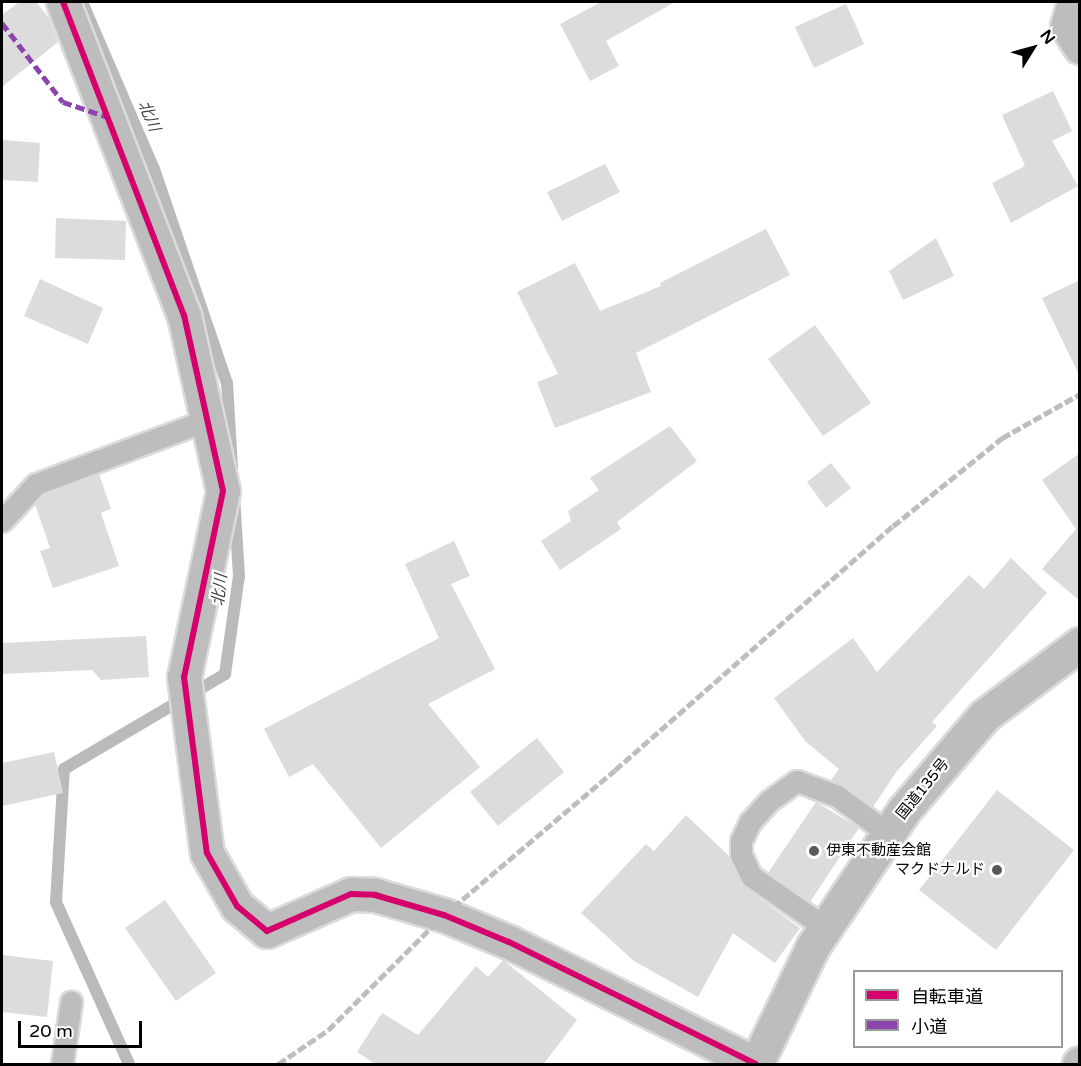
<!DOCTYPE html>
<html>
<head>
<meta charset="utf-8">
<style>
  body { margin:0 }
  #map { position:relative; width:1081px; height:1066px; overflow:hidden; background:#fff; font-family:"Varela Round","Noto Sans JP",sans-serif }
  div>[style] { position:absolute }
  .stream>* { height:12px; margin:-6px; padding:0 6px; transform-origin:6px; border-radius:6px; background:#bababa }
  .building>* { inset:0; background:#dcdcdc }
  .roads { filter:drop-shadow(2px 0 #dbdbdb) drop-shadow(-2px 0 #dbdbdb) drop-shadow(0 2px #dbdbdb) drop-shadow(0 -2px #dbdbdb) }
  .service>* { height:21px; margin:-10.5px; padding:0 10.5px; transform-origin:10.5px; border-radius:10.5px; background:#bdbdbd }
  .minor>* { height:33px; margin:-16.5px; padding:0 16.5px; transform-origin:16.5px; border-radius:16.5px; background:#bdbdbd }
  .trunk>* { height:33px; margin:-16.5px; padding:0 16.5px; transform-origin:16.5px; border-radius:16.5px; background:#bdbdbd }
  .rail>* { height:4.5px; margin-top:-2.25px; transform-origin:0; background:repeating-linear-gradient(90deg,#bdbdbd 0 9px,transparent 0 12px) }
  .quiet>* { height:4.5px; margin-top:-2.25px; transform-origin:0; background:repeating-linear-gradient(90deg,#8e44ad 0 9px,transparent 0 13.5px) }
  .cycleway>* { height:6px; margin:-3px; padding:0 3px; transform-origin:3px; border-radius:3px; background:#d6006c }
  .dots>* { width:16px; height:16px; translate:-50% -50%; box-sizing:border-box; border:3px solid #fff; border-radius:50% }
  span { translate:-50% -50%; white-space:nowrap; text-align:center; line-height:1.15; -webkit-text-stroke:4.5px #fff; paint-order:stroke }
  .street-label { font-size:15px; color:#000 }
  .poi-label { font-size:15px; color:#000 }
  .left { translate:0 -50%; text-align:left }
  .right { translate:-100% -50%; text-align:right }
  .water-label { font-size:16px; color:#3e3e3e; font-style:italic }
  .frame { position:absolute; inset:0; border:3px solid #000; pointer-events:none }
  .legend { position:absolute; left:853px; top:970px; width:210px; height:78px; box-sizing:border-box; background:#fff; border:2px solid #999; margin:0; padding:8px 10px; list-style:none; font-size:18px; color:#000 }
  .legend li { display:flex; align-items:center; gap:12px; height:30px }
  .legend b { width:30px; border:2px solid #999 }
  .north { position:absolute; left:1003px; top:18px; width:60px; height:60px; -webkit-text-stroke:4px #fff; paint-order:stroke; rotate:53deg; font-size:16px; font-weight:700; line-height:24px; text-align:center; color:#000 }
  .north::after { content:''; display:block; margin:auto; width:21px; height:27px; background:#000; clip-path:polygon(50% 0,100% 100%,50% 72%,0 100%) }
  .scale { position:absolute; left:18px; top:1021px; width:124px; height:27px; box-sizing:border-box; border:3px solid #000; border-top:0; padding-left:8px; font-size:18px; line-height:21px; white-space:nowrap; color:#000; -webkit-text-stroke:4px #fff; paint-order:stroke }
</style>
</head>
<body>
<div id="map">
  <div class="stream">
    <div style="left:82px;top:2px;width:182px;rotate:66.7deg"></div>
    <div style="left:154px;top:169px;width:226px;rotate:71.2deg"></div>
    <div style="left:227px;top:383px;width:85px;rotate:86.6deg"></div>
    <div style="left:129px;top:1064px;width:178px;rotate:-114.3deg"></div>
    <div style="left:56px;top:902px;width:133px;rotate:-86.6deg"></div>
    <div style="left:64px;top:769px;width:187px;rotate:-30.5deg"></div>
    <div style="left:225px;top:674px;width:99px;rotate:-81.9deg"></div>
    <div style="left:239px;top:576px;width:79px;rotate:-93.6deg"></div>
  </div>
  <div class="building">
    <div style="clip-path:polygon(19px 2px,36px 2px,49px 18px,58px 42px,2px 87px,2px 15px)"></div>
    <div style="clip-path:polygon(601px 2px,675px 2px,606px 41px,619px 66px,590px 81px,560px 24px)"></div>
    <div style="clip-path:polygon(846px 4px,864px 44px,814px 68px,795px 27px)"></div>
    <div style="clip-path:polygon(1053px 91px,1072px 131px,1052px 141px,1078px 186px,1011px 223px,992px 183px,1025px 166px,1002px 115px)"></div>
    <div style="clip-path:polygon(2px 140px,40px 143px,38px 182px,2px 180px)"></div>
    <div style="clip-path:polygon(605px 164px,620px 192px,562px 221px,547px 192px)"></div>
    <div style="clip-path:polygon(56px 218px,126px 221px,125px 260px,55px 258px)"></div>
    <div style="clip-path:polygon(766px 229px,790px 275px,636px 353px,651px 392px,555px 428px,537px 382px,558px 374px,517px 292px,575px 263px,600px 311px,661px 286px,660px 283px)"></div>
    <div style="clip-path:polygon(936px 238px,954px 276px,903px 300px,889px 271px)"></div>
    <div style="clip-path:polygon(40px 279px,103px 308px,88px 344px,24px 316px)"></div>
    <div style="clip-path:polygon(1080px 280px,1080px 377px,1042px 298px)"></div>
    <div style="clip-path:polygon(815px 325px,871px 403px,823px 436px,768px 359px)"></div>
    <div style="clip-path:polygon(670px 426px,697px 461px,617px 522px,621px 529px,560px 570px,541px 541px,571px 521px,568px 511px,599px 490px,590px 478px)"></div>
    <div style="clip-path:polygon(1080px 453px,1080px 601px,1042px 569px,1076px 529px,1042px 480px)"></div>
    <div style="clip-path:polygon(831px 463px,851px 488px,826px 508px,807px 482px)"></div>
    <div style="clip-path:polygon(99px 474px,111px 509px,101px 513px,119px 566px,53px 588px,40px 551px,50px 548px,35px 504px,43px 495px)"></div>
    <div style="clip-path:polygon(454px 541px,470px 576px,451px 584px,495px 669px,428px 704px,480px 767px,381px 848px,313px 764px,289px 777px,264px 729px,439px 638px,405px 564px)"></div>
    <div style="clip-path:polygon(1011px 558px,1047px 593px,932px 722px,937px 726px,897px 771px,873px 807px,831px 780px,839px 769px,806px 742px,774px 698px,853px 638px,877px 672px,969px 575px,984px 589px)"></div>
    <div style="clip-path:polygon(146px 636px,149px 677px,101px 680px,92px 670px,2px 674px,2px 643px)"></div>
    <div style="clip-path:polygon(537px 738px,564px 772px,498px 826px,470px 792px)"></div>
    <div style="clip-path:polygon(54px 752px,63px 793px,2px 806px,2px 763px)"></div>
    <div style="clip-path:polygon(997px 790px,1074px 850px,996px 950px,919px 890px)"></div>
    <div style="clip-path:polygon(816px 802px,859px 828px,810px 902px,768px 873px)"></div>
    <div style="clip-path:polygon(686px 815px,728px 855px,743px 886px,800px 928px,775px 963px,733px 933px,698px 997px,634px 961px,581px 913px,646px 844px,654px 851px)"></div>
    <div style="clip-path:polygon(165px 900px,216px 973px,176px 1001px,125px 928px)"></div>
    <div style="clip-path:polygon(2px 955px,53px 961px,47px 1017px,2px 1012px)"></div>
    <div style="clip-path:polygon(503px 960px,577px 1020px,543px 1065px,377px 1065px,357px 1052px,382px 1013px,418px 1035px,476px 966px,488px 977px)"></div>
  </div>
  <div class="roads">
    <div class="service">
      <div style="left:2px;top:521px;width:50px;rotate:-47.4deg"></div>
      <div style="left:36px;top:484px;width:183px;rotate:-20.5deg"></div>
      <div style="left:826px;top:928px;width:91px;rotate:-145.3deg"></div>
      <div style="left:751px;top:876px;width:23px;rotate:-115deg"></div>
      <div style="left:741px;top:855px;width:14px;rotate:-90deg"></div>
      <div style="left:741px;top:841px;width:21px;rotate:-65deg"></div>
      <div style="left:750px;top:822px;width:28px;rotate:-48deg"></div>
      <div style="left:769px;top:801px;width:34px;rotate:-36deg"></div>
      <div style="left:797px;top:781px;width:43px;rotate:20.6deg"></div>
      <div style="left:837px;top:796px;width:64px;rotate:36.2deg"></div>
      <div style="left:62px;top:1064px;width:63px;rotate:-81.7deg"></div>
    </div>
    <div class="minor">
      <div style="left:63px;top:2px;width:336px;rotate:68.9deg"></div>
      <div style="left:184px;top:315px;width:180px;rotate:77.5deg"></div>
      <div style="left:223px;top:491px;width:190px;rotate:101.8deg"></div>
      <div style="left:184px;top:677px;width:177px;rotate:82.6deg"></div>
      <div style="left:207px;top:853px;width:61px;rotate:60.5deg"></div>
      <div style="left:237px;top:906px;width:39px;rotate:40deg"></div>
      <div style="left:267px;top:931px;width:92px;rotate:-23.8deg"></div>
      <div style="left:351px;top:894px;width:24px;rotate:2deg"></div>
      <div style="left:375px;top:895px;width:72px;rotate:16.2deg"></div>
      <div style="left:444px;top:915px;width:70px;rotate:22.6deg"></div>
      <div style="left:509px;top:942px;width:275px;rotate:26.3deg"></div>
      <div style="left:1074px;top:2px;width:25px;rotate:106deg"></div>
      <div style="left:1067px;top:26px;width:25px;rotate:58deg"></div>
    </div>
    <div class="trunk">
      <div style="left:756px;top:1064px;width:131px;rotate:-64.2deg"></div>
      <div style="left:813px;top:946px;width:164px;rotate:-56.2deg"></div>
      <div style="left:904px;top:810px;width:123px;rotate:-49.6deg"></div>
      <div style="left:984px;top:716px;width:120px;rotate:-36.9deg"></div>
      <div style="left:1079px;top:1064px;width:1px;rotate:-45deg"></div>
    </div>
  </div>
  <div class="rail">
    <div style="left:278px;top:1064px;width:60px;rotate:-34.2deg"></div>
    <div style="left:328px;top:1030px;width:163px;rotate:-44.8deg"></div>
    <div style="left:444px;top:915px;width:224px;rotate:-40.3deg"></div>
    <div style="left:615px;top:770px;width:370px;rotate:-41.3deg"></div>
    <div style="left:893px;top:526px;width:140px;rotate:-38.9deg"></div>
    <div style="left:1002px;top:438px;width:90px;rotate:-29.4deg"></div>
  </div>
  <div class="quiet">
    <div style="left:2px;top:23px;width:100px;rotate:52.3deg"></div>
    <div style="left:63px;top:102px;width:47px;rotate:18.4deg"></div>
  </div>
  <div class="cycleway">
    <div style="left:63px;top:2px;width:336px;rotate:68.9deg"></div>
    <div style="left:184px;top:315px;width:180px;rotate:77.5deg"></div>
    <div style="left:223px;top:491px;width:190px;rotate:101.8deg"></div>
    <div style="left:184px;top:677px;width:177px;rotate:82.6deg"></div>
    <div style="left:207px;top:853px;width:61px;rotate:60.5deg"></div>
    <div style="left:237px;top:906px;width:39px;rotate:40deg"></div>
    <div style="left:267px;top:931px;width:92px;rotate:-23.8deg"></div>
    <div style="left:351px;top:894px;width:24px;rotate:2deg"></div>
    <div style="left:375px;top:895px;width:72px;rotate:16.2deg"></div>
    <div style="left:444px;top:915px;width:70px;rotate:22.6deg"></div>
    <div style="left:509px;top:942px;width:275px;rotate:26.3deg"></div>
  </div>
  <div class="dots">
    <div style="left:814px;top:851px;background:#595959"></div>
    <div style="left:997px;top:870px;background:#595959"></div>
  </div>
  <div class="street-label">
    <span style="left:923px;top:789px;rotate:-51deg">国道135号</span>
  </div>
  <div class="poi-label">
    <span class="left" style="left:826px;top:851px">伊東不動産会館</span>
    <span class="right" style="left:985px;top:870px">マクドナルド</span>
  </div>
  <div class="water-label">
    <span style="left:149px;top:116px;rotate:67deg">北川</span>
    <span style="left:220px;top:590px;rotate:-84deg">北川</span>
  </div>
  <div class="frame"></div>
  <ul class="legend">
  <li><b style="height:8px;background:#d6006c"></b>自転車道</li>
  <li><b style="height:8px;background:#8e44ad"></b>小道</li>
  </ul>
  <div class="north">N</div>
  <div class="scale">20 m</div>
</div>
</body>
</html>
